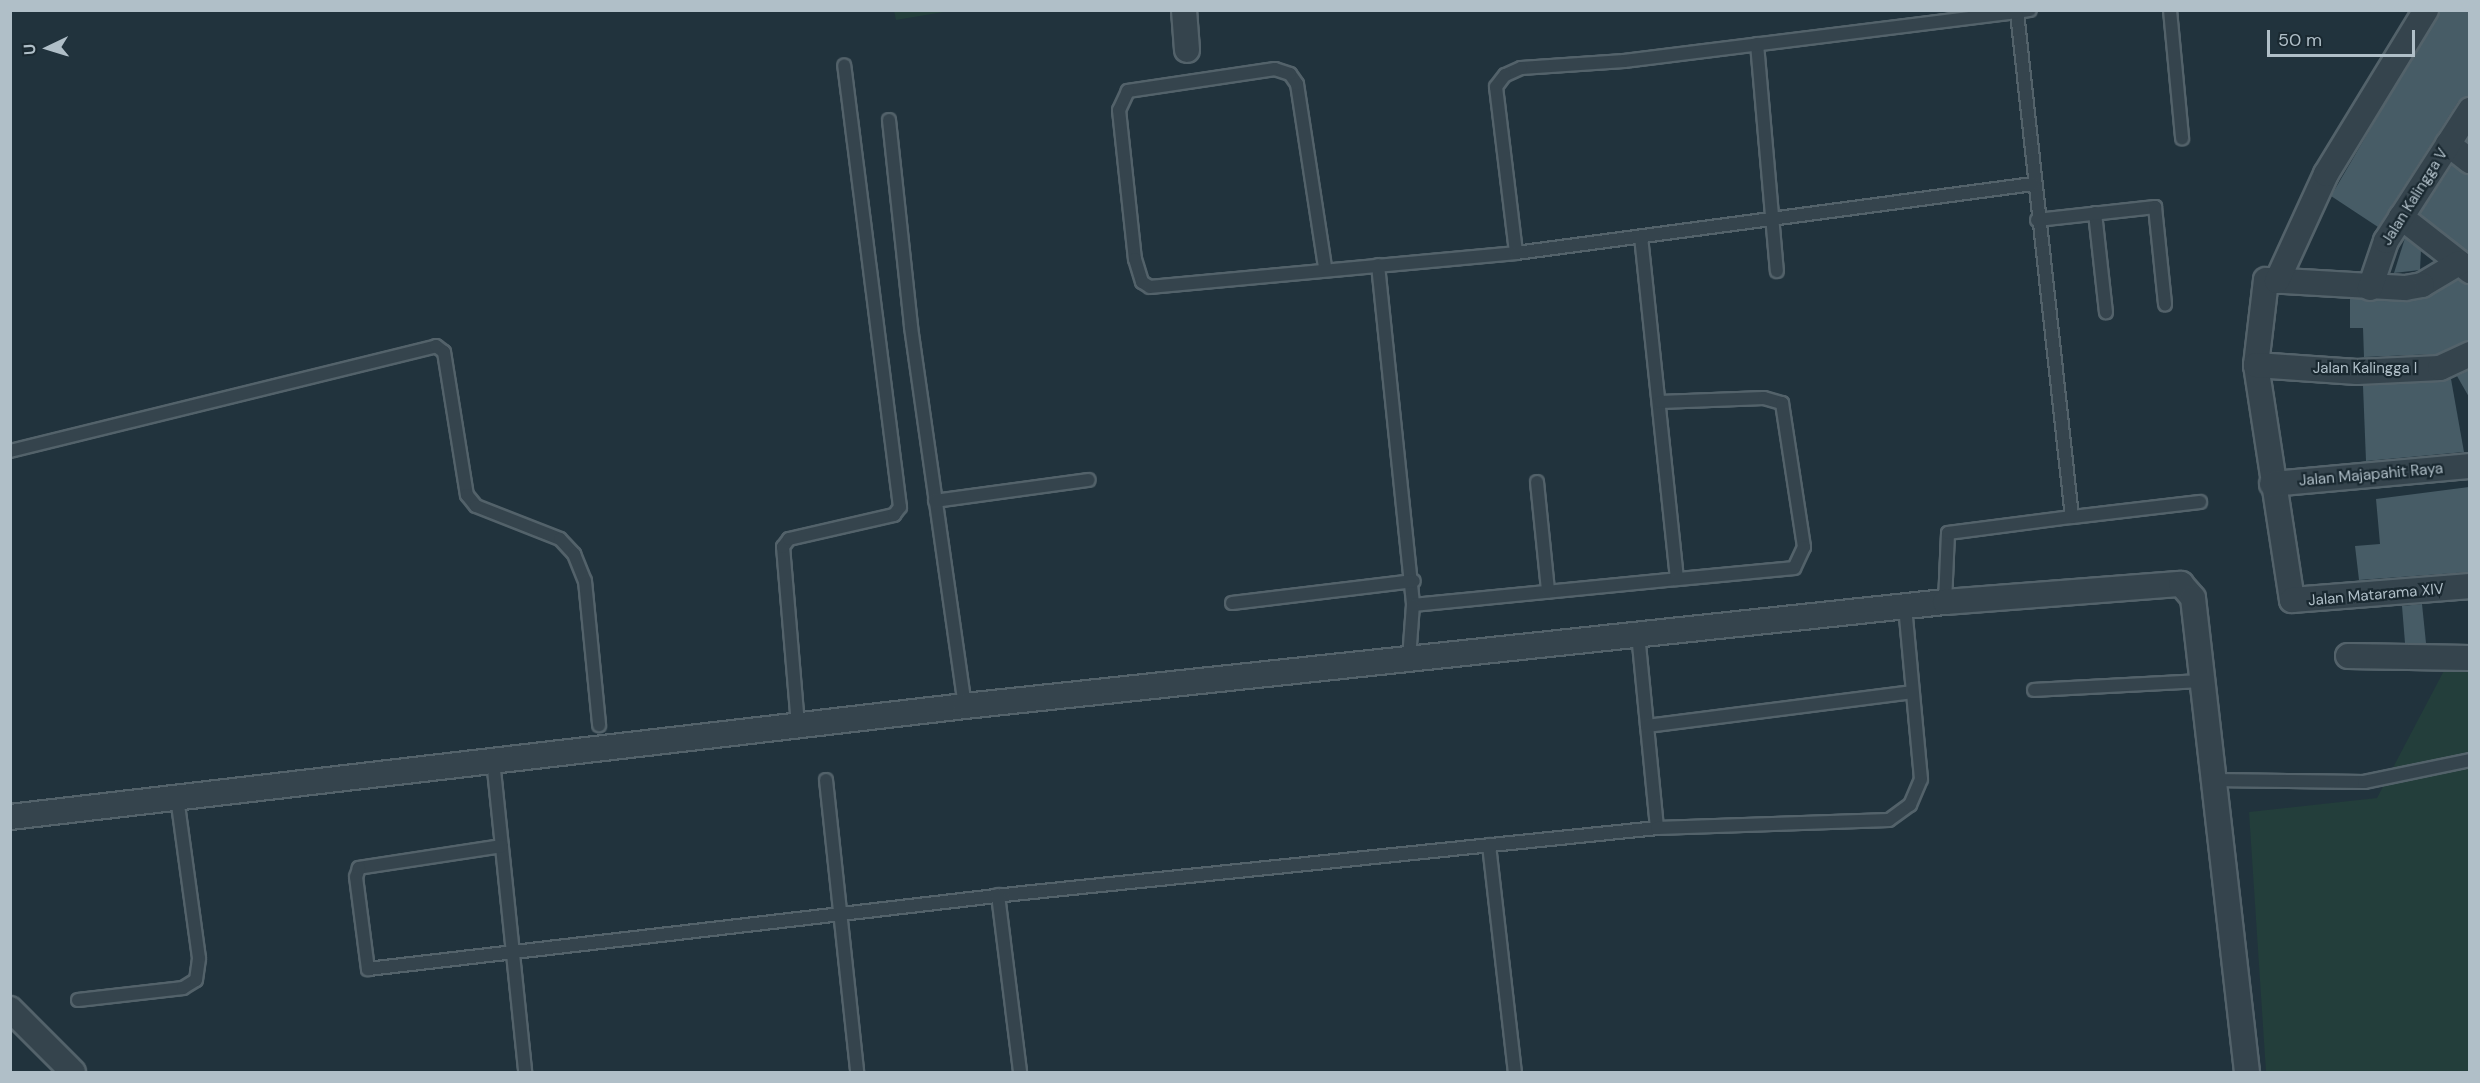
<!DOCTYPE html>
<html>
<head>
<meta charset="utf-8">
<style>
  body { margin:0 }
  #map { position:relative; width:2480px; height:1083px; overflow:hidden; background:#21333d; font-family:"DM Sans",sans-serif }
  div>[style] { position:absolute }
  .green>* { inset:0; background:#233e3b }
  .building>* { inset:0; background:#475c66 }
  .roads { filter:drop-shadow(2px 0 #53626a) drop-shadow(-2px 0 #53626a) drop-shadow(0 2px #53626a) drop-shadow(0 -2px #53626a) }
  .lane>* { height:12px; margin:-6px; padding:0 6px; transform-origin:6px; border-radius:6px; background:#35444d }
  .street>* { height:24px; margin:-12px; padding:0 12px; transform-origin:12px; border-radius:12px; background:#35444d }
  span { translate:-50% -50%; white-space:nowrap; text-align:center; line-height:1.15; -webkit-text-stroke:4.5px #1a2931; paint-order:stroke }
  .street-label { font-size:15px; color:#b0bfc8 }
  .frame { position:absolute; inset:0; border:12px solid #b0bfc8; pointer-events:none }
  .north { position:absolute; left:18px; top:18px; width:60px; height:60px; -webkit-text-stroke:4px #1a2931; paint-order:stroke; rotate:266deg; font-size:16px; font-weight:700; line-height:24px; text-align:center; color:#b0bfc8 }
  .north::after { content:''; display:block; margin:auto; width:21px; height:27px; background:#b0bfc8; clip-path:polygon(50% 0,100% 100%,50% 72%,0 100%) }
  .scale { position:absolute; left:2267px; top:30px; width:148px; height:27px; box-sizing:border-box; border:3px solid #b0bfc8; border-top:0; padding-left:8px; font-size:18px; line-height:21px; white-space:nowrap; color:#b0bfc8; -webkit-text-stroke:4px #1a2931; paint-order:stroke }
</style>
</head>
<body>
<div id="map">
  <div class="green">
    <div style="clip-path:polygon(894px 11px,894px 10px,950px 11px,896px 20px)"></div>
    <div style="clip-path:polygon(2469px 662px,2469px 1072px,2266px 1072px,2249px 812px,2377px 798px,2448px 663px)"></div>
  </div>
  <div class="building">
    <div style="clip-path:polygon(2440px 10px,2469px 10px,2469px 96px,2458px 102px,2378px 227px,2331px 196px)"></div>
    <div style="clip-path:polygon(2452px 165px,2469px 175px,2469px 253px,2420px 214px)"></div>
    <div style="clip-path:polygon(2405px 238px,2421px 250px,2420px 270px,2394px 273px)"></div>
    <div style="clip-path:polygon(2458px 280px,2469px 285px,2469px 340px,2437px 354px,2364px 357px,2363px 328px,2350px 328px,2350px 299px,2424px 299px)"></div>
    <div style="clip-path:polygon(2469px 370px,2469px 397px,2457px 376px)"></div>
    <div style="clip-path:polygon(2451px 379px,2464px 452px,2366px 461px,2363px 386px)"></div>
    <div style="clip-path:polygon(2469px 487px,2469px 572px,2359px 580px,2355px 546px,2380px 544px,2376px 499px)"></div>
    <div style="clip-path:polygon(2422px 604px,2426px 643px,2405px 643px,2402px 606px)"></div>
  </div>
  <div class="roads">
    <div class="lane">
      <div style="left:2170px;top:10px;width:129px;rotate:84.6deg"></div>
      <div style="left:2017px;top:12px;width:13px;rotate:-9deg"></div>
      <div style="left:1757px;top:44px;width:228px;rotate:85deg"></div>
      <div style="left:889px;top:120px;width:208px;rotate:83.9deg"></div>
      <div style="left:911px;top:327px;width:383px;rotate:81.9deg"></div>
      <div style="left:2095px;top:213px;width:100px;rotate:83.7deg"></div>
      <div style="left:2037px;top:220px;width:119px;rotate:-6.3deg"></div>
      <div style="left:2155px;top:207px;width:98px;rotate:84.1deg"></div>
      <div style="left:1378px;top:265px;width:342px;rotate:84.1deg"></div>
      <div style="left:1413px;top:605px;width:265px;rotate:-5.6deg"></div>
      <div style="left:1677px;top:579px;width:344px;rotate:-96deg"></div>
      <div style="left:1325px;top:267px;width:185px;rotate:-98.7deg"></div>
      <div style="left:1297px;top:84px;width:12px;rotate:-125deg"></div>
      <div style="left:1290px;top:74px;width:16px;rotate:-162deg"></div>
      <div style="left:1275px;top:69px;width:149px;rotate:171.5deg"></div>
      <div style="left:1128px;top:91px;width:21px;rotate:115deg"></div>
      <div style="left:1119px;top:110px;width:150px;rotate:83.9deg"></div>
      <div style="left:1135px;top:259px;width:24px;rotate:73deg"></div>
      <div style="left:1142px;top:282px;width:9px;rotate:32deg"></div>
      <div style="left:1150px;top:287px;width:368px;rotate:-5.3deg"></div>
      <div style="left:1660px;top:402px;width:104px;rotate:-2.2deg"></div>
      <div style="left:1764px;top:398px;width:19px;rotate:16deg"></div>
      <div style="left:1782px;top:403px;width:146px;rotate:81.3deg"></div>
      <div style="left:1804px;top:547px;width:23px;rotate:115deg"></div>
      <div style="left:1794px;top:568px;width:118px;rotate:174.6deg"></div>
      <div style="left:10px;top:451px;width:439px;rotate:-13.8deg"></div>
      <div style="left:436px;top:346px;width:10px;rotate:37deg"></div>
      <div style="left:444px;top:352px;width:145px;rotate:80.9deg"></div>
      <div style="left:467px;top:495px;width:14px;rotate:51deg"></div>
      <div style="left:476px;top:506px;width:90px;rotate:21.4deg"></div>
      <div style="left:560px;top:539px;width:21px;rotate:47deg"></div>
      <div style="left:574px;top:554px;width:29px;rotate:68deg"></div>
      <div style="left:585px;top:581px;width:145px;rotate:84.4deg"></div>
      <div style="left:1537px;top:482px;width:110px;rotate:84.2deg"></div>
      <div style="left:935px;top:501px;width:155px;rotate:-7.8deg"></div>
      <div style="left:2072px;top:517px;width:129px;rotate:-6.7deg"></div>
      <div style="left:1945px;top:602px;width:69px;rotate:-87.5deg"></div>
      <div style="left:1948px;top:533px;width:125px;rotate:-7.4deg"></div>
      <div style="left:2072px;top:517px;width:508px;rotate:-96.22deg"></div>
      <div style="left:2017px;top:12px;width:396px;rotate:172.9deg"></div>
      <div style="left:1624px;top:61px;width:103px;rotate:176.1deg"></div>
      <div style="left:1521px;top:68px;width:17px;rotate:156deg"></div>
      <div style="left:1505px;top:75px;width:15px;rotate:127deg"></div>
      <div style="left:1496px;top:87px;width:167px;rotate:83.1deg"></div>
      <div style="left:1516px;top:253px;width:522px;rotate:-7.6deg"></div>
      <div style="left:1232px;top:603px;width:183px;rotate:-6.9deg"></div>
      <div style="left:1638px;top:634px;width:195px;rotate:84.4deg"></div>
      <div style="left:1409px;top:659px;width:54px;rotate:-85.8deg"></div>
      <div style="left:2034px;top:690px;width:166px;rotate:-3.1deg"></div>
      <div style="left:798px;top:725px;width:179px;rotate:-94.8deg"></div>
      <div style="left:783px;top:547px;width:10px;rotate:-53deg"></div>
      <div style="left:789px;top:539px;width:108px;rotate:-12.9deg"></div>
      <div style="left:894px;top:515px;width:10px;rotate:-53deg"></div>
      <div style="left:900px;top:507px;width:445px;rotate:-97.2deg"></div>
      <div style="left:1647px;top:726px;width:266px;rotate:-7.3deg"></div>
      <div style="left:493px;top:760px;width:314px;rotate:84.1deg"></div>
      <div style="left:826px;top:780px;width:294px;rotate:83.9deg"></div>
      <div style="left:2212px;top:780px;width:152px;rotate:0.8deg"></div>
      <div style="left:2364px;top:782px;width:108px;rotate:-11.7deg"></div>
      <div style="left:1489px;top:845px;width:228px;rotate:83.5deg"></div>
      <div style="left:502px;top:846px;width:145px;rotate:171.3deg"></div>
      <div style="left:359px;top:868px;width:9px;rotate:108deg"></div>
      <div style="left:356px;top:877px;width:93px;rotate:82.6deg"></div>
      <div style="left:368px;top:969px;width:649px;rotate:-6.63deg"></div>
      <div style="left:1013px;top:894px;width:647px;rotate:-5.85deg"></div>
      <div style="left:1657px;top:828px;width:232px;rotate:-2deg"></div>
      <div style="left:1889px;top:820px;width:26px;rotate:-36deg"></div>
      <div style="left:1910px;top:805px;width:28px;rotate:-67deg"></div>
      <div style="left:1921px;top:779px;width:172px;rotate:-95.3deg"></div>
      <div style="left:998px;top:895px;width:178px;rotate:82.9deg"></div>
      <div style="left:78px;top:1000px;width:106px;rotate:-6.5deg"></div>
      <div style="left:183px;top:988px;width:15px;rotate:-32deg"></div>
      <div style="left:196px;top:980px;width:22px;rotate:-82deg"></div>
      <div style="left:199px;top:958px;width:162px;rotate:-97.8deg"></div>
    </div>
    <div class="street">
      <div style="left:1184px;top:10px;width:40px;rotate:85.7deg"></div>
      <div style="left:2448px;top:144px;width:28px;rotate:38deg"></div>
      <div style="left:2401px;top:217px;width:88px;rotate:38deg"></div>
      <div style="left:2459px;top:263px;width:43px;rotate:149.3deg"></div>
      <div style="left:2422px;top:285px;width:17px;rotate:170deg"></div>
      <div style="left:2405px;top:288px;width:139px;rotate:-176.7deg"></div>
      <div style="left:2266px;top:280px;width:86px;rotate:96.7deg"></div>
      <div style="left:2256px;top:365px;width:238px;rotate:81.3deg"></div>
      <div style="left:2292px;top:600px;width:179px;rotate:-4.5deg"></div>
      <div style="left:2277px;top:281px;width:118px;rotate:-65.4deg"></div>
      <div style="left:2326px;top:174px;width:192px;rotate:-58.6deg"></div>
      <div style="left:2370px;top:288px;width:50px;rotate:-71.2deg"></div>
      <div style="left:2386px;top:241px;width:156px;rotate:-57.3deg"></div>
      <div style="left:2256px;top:365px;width:101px;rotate:4deg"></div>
      <div style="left:2357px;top:372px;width:83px;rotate:-2.8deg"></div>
      <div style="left:2440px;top:368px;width:33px;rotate:-25deg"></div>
      <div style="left:2272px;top:484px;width:199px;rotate:-5.2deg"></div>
      <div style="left:2348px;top:656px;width:122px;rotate:0.9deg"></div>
      <div style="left:10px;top:817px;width:961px;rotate:-6.63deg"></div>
      <div style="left:965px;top:706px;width:986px;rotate:-6.06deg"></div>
      <div style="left:1945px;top:602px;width:237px;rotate:-4.4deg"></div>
      <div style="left:2181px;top:584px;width:18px;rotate:49deg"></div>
      <div style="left:2193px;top:598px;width:477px;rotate:83.5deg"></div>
      <div style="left:10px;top:1009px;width:89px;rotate:45deg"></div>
    </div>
  </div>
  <div class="street-label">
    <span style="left:2415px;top:197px;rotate:-58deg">Jalan Kalingga V</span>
    <span style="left:2365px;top:369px">Jalan Kalingga I</span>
    <span style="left:2371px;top:475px;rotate:-5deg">Jalan Majapahit Raya</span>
    <span style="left:2376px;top:595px;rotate:-5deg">Jalan Matarama XIV</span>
  </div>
  <div class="frame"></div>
  <div class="north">U</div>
  <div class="scale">50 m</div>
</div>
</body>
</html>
